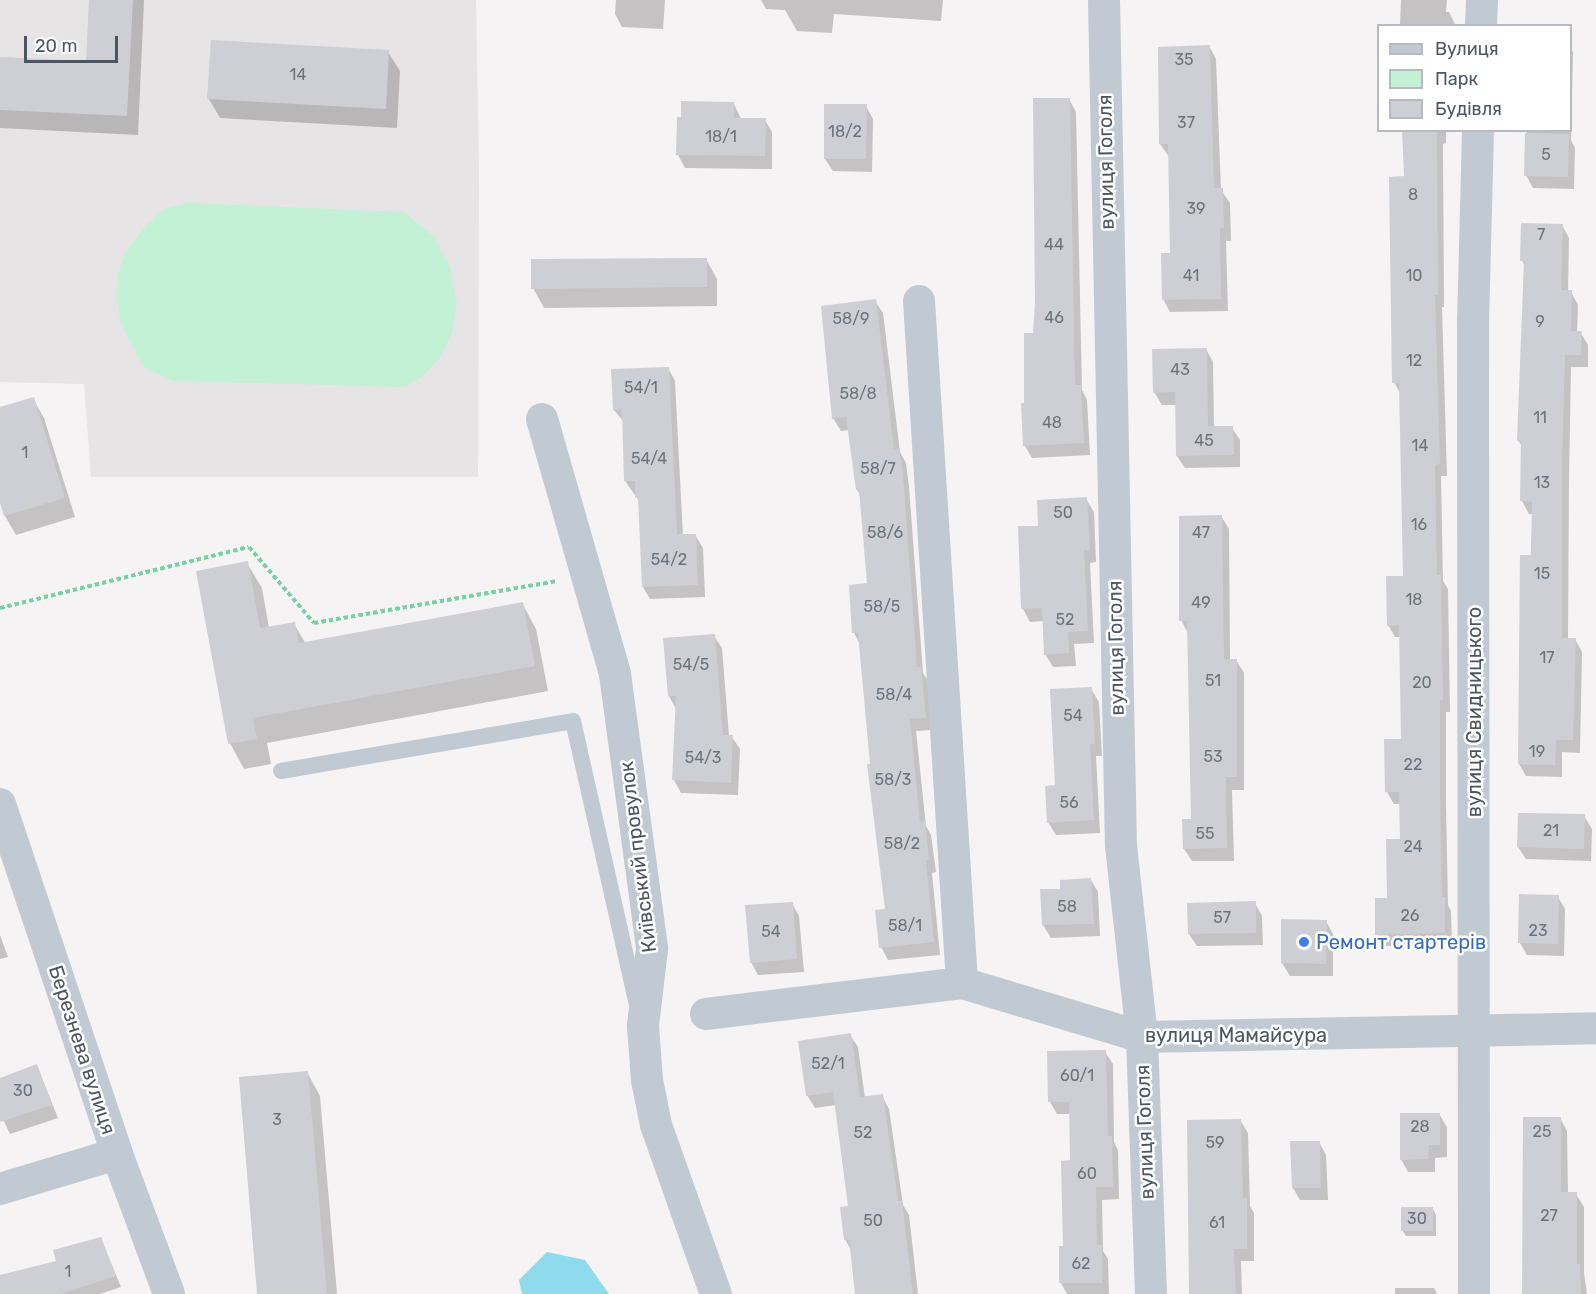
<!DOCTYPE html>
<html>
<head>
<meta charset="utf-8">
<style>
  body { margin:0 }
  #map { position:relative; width:1596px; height:1294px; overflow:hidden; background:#f5f3f3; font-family:Rubik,sans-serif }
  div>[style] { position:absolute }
  .education>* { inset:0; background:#e6e4e5 }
  .green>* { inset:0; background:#c3f1d5 }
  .water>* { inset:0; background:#90daee }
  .shadow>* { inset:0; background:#0003 }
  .building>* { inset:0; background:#cdcfd5 }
  .path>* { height:4px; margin-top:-2px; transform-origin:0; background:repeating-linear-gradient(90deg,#7ad0a6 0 4.5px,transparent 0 7.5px) }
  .lane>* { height:16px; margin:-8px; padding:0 8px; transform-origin:8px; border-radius:8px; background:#c1cad2 }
  .street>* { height:32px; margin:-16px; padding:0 16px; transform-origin:16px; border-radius:16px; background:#c1cad2 }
  .dots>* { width:16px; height:16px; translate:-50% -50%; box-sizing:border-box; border:3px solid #fff; border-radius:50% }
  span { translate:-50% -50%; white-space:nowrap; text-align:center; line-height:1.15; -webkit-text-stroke:5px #fff; paint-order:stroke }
  .number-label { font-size:16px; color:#6b747e }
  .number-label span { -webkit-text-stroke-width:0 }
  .street-label { font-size:20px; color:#4a5661 }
  .shop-label { font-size:20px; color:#366cbe }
  .left { translate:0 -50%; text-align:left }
  .legend { position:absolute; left:1377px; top:24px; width:195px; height:108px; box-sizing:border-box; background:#fff; border:2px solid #b7bbc0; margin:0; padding:8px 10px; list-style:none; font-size:18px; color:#4a5661 }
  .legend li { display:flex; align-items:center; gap:12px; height:30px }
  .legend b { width:30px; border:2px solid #b7bbc0 }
  .scale { position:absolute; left:24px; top:36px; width:94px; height:27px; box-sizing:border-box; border:3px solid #4a5661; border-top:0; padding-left:8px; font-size:18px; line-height:21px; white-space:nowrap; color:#4a5661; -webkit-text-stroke:4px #fff; paint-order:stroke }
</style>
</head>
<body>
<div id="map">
  <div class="education">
    <div style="clip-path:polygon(0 0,476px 0,479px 170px,478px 477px,91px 477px,84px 384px,0 382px)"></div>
  </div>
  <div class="green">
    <div style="clip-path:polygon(188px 203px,404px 212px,435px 238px,450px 267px,457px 303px,452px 334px,439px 359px,421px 378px,405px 387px,173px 381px,144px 367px,121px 324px,117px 301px,118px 274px,126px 252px,144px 228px,164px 209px)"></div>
  </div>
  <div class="water">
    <div style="clip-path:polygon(547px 1252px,585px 1260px,609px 1294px,522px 1294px,519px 1280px)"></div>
  </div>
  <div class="shadow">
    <div style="clip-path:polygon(91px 0,144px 0,138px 135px,0 128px,0 58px,88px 63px)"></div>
    <div style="clip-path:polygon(616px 0,665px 0,663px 29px,622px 27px,615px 14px)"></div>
    <div style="clip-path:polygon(761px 0,760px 0,943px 0,941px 21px,834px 14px,832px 33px,797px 31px,785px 10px,766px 9px)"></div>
    <div style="clip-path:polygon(1401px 0,1447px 0,1446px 12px,1449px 12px,1456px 26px,1400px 26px)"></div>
    <div style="clip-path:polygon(1209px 46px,1216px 59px,1221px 190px,1230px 203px,1231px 241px,1226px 241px,1228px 311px,1170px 312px,1163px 299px,1171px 255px,1169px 157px,1160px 144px)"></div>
    <div style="clip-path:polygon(1570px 48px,1573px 52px,1571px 140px,1575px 148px,1574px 189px,1533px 188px,1526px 175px,1527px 130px,1570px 130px)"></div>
    <div style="clip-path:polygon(388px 52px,400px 71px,397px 128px,220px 118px,209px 99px)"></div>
    <div style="clip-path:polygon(1069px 99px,1076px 112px,1082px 390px,1087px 400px,1090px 455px,1032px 458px,1025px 446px,1026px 404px)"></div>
    <div style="clip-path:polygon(734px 104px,741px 119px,765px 120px,772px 132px,772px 169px,685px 168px,678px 155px)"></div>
    <div style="clip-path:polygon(866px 106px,873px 119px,872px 172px,833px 171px,825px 159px)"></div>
    <div style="clip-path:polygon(1404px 130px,1446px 130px,1446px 143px,1443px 144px,1444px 307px,1442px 307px,1447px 476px,1441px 476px,1443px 581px,1448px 589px,1450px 712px,1446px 712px,1446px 804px,1448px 905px,1451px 911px,1452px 945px,1384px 946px,1377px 934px,1388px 900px,1401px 840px,1401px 804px,1394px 804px,1387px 792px,1403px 740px,1401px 637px,1395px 637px,1388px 625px,1404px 577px,1401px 395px,1394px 382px,1405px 178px)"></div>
    <div style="clip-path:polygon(1562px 225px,1569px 238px,1568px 292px,1571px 292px,1578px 305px,1577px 333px,1581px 333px,1588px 345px,1588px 367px,1571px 367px,1569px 479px,1568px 639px,1575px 639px,1582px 652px,1580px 753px,1562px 752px,1562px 777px,1526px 776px,1519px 764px,1533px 514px,1529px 514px,1522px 501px,1523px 448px,1518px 440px,1525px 267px,1522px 260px)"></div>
    <div style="clip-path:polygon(706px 259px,717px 279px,717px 306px,544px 308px,533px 288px)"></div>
    <div style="clip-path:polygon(875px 301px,883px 313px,900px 452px,906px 463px,909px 487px,923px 673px,928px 681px,932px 730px,916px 731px,926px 826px,931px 835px,936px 872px,932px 873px,940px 955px,888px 960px,881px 947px,887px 910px,861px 646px,854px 633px,869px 585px,861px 496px,857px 490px,849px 430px,841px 431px,833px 418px)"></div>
    <div style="clip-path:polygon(1206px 349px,1213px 362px,1214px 428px,1232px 428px,1240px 440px,1240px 467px,1185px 468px,1177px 456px,1177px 405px,1162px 405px,1154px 392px)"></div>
    <div style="clip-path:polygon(668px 368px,675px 381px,683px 536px,695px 535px,703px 548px,705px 597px,650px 599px,643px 587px,639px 501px,625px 481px,624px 422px,614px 410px)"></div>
    <div style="clip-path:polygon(33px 399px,44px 418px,75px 517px,16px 535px,5px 516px,0 498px,0 409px)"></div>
    <div style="clip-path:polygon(1086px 499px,1094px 512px,1096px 562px,1090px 563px,1094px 643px,1074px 644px,1076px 666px,1053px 667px,1045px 654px,1044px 621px,1030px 622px,1023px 609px,1040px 527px)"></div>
    <div style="clip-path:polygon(1221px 516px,1229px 529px,1230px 660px,1236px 660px,1244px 673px,1244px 790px,1232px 790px,1234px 861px,1192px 861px,1184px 849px,1192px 821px,1188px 633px,1181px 620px)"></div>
    <div style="clip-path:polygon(247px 563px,262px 588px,269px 628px,294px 624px,306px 644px,522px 603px,536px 629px,548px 691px,267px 743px,271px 764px,244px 769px,230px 743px)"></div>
    <div style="clip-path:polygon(714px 636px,722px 648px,729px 736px,732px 737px,740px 749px,738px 795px,681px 793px,674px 780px,676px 709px,669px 696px)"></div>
    <div style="clip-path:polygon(1091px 689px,1099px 702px,1102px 756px,1096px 756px,1100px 833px,1056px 835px,1048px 822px,1057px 787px)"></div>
    <div style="clip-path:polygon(1584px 816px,1592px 829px,1591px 861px,1526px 859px,1518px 847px)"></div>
    <div style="clip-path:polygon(1091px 880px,1098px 892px,1100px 936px,1051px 938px,1043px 925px,1042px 891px,1062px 890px)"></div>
    <div style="clip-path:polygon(1558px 897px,1565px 909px,1564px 956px,1527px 955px,1520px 943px)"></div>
    <div style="clip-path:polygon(792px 903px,799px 916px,804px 972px,758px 975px,751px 962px)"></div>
    <div style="clip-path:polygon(1255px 903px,1262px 916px,1263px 945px,1197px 946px,1189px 934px)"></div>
    <div style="clip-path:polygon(1282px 921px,1326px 921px,1333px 934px,1333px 976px,1290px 976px,1282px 963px)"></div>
    <div style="clip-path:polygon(0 935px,8px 957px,0 959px)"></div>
    <div style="clip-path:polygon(850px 1035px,858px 1047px,865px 1098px,882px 1096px,889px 1109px,903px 1205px,909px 1215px,918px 1294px,857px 1294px,852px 1252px,845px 1239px,850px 1207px,836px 1105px,815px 1108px,807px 1095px)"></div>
    <div style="clip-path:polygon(1105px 1052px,1113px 1064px,1114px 1142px,1118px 1150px,1119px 1199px,1102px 1200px,1103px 1251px,1108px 1259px,1109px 1294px,1067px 1294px,1061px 1283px,1060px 1247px,1064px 1247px,1072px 1162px,1071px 1114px,1057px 1114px,1050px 1102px)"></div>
    <div style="clip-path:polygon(37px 1066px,58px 1118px,10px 1134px,0 1113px,0 1079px)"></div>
    <div style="clip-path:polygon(307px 1072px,320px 1096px,337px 1294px,258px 1294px)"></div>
    <div style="clip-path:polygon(1439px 1114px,1447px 1127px,1447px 1157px,1435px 1158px,1435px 1172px,1408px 1172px,1401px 1159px)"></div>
    <div style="clip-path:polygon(1560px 1118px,1567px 1131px,1568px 1194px,1576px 1194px,1584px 1207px,1584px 1273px,1587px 1294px,1523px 1294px)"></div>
    <div style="clip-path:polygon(1240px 1120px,1248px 1133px,1250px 1206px,1254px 1213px,1254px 1261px,1241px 1261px,1242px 1294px,1191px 1294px)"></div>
    <div style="clip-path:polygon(1319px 1142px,1326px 1155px,1328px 1200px,1300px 1200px,1293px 1188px)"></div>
    <div style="clip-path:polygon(1433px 1209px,1436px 1215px,1436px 1236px,1406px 1236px,1402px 1230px)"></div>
    <div style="clip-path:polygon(101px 1239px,121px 1287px,100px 1294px,0 1294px,0 1276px,58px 1262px)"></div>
    <div style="clip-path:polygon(1395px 1288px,1434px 1288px,1437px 1294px,1395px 1294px)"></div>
  </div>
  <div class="building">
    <div style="clip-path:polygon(89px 0,133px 0,127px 116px,0 110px,0 57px,86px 61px)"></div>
    <div style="clip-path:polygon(211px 40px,389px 50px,386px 109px,207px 99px)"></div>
    <div style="clip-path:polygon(1210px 45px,1214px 188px,1223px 188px,1224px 228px,1220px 228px,1221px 299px,1162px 300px,1161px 253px,1170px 253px,1168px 144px,1159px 144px,1158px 47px)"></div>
    <div style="clip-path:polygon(1033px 98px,1070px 98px,1075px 385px,1081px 385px,1084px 443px,1023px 446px,1021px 403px,1024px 403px,1024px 333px,1033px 333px,1035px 303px)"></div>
    <div style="clip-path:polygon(681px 101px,734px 102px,734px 118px,766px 118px,765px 156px,676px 155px,677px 117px,681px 117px)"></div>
    <div style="clip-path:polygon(824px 104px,867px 104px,866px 159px,824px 159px)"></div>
    <div style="clip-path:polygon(1402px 130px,1437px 130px,1438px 295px,1435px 295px,1440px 464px,1435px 465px,1437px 575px,1441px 575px,1443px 700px,1440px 700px,1440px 791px,1442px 897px,1445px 897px,1445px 933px,1375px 935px,1375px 898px,1387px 898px,1386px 839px,1400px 839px,1399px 792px,1385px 792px,1384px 739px,1401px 739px,1399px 625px,1387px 626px,1386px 576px,1403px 576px,1399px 383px,1392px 383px,1389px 177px,1404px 176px)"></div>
    <div style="clip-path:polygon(1525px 133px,1569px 134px,1568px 177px,1524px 176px)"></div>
    <div style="clip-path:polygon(1521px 223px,1563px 224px,1561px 290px,1572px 290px,1571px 331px,1582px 331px,1581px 355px,1565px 355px,1562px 465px,1562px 638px,1576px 638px,1573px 740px,1556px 740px,1555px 765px,1518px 764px,1520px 555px,1531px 555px,1532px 502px,1520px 501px,1521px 441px,1517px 441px,1524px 261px,1520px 261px)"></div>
    <div style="clip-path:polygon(707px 258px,707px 287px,531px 289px,531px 259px)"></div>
    <div style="clip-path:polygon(876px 299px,894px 449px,899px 448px,903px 473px,917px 667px,921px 667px,926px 718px,910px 719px,920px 822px,925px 821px,929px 860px,926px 860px,934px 942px,879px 948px,875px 910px,885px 909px,867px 764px,870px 764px,858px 633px,852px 633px,849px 585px,867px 583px,859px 490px,856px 490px,846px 417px,832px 419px,821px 306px)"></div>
    <div style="clip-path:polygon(1207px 348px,1208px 426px,1233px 426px,1234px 455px,1176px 456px,1175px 392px,1153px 393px,1152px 349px)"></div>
    <div style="clip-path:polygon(669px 367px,677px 534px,696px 534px,698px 585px,642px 587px,638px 497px,635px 497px,635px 481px,624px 481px,622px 410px,613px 410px,611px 369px)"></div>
    <div style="clip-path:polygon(34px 397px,65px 498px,4px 516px,0 503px,0 407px)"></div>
    <div style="clip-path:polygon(1087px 497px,1090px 550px,1084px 550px,1088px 631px,1068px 632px,1069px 653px,1044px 655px,1042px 608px,1021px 609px,1018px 526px,1038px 526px,1037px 500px)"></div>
    <div style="clip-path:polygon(1222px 515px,1224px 659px,1237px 659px,1237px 777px,1226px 777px,1227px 848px,1183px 849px,1182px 819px,1191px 819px,1187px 621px,1179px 621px,1179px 516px)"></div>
    <div style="clip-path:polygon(248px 561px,260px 628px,295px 622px,299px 643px,523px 602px,535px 666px,253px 718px,257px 739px,228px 744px,196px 571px)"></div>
    <div style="clip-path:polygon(715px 634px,723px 735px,733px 735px,731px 783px,672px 780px,676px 696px,668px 696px,663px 638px)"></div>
    <div style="clip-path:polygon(1092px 687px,1095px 744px,1090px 744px,1094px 820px,1047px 823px,1045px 786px,1055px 785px,1050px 689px)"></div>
    <div style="clip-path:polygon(1518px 813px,1585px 814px,1584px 849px,1517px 847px)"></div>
    <div style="clip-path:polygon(1091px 878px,1094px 924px,1042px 925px,1040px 889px,1060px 889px,1060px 880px)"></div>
    <div style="clip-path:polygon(1519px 894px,1559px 895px,1558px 944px,1518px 943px)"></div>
    <div style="clip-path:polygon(1256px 901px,1256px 933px,1188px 934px,1187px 903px)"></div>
    <div style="clip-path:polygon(793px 902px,797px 959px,750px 963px,745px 905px)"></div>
    <div style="clip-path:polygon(1281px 919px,1327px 920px,1326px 964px,1281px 963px)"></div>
    <div style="clip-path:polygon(851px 1033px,860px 1097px,883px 1094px,898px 1201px,902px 1201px,913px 1294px,855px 1294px,849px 1239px,844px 1240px,840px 1207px,848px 1206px,833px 1092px,806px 1096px,798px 1041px)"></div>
    <div style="clip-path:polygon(1106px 1050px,1108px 1136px,1112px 1136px,1113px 1187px,1096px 1187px,1097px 1245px,1102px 1245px,1102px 1283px,1059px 1283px,1059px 1246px,1063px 1246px,1061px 1161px,1070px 1160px,1069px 1102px,1048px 1102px,1047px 1051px)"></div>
    <div style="clip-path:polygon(37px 1064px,52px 1105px,0 1122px,0 1078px)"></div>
    <div style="clip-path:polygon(308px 1071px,327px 1294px,257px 1294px,239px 1077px)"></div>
    <div style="clip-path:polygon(1400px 1113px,1440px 1113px,1440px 1145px,1429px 1145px,1428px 1159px,1400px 1160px)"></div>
    <div style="clip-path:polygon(1523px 1117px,1561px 1117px,1561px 1192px,1577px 1192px,1577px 1264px,1580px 1264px,1581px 1294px,1522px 1294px)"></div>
    <div style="clip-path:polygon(1241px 1119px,1243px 1198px,1247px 1198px,1247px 1249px,1234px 1249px,1236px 1294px,1189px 1294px,1187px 1120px)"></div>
    <div style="clip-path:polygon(1290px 1141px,1320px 1141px,1321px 1188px,1292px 1188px)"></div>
    <div style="clip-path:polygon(1401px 1207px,1433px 1207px,1433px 1231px,1401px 1231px)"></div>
    <div style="clip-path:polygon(101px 1237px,116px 1276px,61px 1294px,0 1294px,0 1275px,56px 1261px,53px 1250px)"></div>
  </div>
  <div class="path">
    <div style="left:0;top:608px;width:256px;rotate:-13.8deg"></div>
    <div style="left:249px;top:547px;width:100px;rotate:49.5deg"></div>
    <div style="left:314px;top:623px;width:247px;rotate:-9.8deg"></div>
  </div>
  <div class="lane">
    <div style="left:281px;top:771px;width:296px;rotate:-9.7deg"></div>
    <div style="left:573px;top:721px;width:291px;rotate:77.3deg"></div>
  </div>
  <div class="street">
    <div style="left:1104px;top:0;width:846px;rotate:88.85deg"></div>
    <div style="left:1121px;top:846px;width:192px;rotate:83.7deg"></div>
    <div style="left:1142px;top:1037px;width:257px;rotate:88deg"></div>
    <div style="left:1481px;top:26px;width:26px;rotate:-88deg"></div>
    <div style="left:919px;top:301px;width:683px;rotate:86.39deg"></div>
    <div style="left:542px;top:419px;width:265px;rotate:74deg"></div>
    <div style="left:615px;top:674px;width:277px;rotate:82.3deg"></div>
    <div style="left:652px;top:949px;width:78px;rotate:96.7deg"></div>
    <div style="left:643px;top:1026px;width:54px;rotate:85.8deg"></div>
    <div style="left:647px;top:1080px;width:46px;rotate:78.7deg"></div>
    <div style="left:656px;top:1125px;width:179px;rotate:70.5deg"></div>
    <div style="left:0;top:804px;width:369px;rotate:71.5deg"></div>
    <div style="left:117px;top:1154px;width:149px;rotate:69.6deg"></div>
    <div style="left:706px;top:1014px;width:258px;rotate:-6.9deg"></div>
    <div style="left:962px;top:983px;width:188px;rotate:16.7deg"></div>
    <div style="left:1142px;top:1037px;width:454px;rotate:-1.1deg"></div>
    <div style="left:0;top:1189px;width:122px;rotate:-16.7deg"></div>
    <div style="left:1474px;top:1294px;width:971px;rotate:-90.06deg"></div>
    <div style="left:1473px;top:323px;width:193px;rotate:-88.5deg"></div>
  </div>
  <div class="dots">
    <div style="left:1304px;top:942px;background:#3f7fe0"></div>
  </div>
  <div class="number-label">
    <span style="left:1184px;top:60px">35</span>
    <span style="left:298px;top:75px">14</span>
    <span style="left:1186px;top:123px">37</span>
    <span style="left:845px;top:132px">18/2</span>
    <span style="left:721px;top:137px">18/1</span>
    <span style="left:1546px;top:155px">5</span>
    <span style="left:1413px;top:195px">8</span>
    <span style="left:1196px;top:209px">39</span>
    <span style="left:1541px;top:235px">7</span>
    <span style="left:1054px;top:245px">44</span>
    <span style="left:1191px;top:276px">41</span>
    <span style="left:1414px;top:276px">10</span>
    <span style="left:1054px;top:318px">46</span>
    <span style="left:851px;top:319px">58/9</span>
    <span style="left:1540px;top:322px">9</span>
    <span style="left:1414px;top:361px">12</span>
    <span style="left:1180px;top:370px">43</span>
    <span style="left:641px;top:388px">54/1</span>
    <span style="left:858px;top:394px">58/8</span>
    <span style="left:1540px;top:418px">11</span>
    <span style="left:1052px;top:423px">48</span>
    <span style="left:1204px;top:441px">45</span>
    <span style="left:1420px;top:446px">14</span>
    <span style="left:25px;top:453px">1</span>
    <span style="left:649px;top:459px">54/4</span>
    <span style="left:878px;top:469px">58/7</span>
    <span style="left:1542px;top:483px">13</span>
    <span style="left:1063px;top:513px">50</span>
    <span style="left:1419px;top:525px">16</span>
    <span style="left:885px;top:533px">58/6</span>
    <span style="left:1201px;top:533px">47</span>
    <span style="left:669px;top:560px">54/2</span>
    <span style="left:1542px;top:574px">15</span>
    <span style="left:1414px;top:600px">18</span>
    <span style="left:1201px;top:603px">49</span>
    <span style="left:882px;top:607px">58/5</span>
    <span style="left:1065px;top:620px">52</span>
    <span style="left:1547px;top:658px">17</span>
    <span style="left:691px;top:665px">54/5</span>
    <span style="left:1213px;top:681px">51</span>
    <span style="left:1422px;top:683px">20</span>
    <span style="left:894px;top:695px">58/4</span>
    <span style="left:1073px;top:716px">54</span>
    <span style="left:1537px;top:752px">19</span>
    <span style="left:1213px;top:757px">53</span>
    <span style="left:703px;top:758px">54/3</span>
    <span style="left:1413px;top:765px">22</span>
    <span style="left:893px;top:780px">58/3</span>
    <span style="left:1069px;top:803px">56</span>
    <span style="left:1551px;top:831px">21</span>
    <span style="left:1205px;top:834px">55</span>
    <span style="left:902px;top:844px">58/2</span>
    <span style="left:1413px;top:847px">24</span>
    <span style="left:1067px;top:907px">58</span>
    <span style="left:1410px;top:916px">26</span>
    <span style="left:1222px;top:918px">57</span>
    <span style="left:905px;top:926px">58/1</span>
    <span style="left:1538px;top:931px">23</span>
    <span style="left:771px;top:932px">54</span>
    <span style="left:828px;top:1064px">52/1</span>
    <span style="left:1077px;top:1076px">60/1</span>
    <span style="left:23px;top:1091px">30</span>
    <span style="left:277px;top:1120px">3</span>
    <span style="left:1420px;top:1127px">28</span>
    <span style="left:1542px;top:1132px">25</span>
    <span style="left:863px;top:1133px">52</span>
    <span style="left:1215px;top:1143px">59</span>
    <span style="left:1087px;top:1174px">60</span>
    <span style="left:1549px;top:1216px">27</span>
    <span style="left:1417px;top:1219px">30</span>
    <span style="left:873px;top:1221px">50</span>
    <span style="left:1217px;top:1223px">61</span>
    <span style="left:1081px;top:1264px">62</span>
    <span style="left:68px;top:1272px">1</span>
  </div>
  <div class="street-label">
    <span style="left:1106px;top:162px;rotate:-91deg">вулиця Гоголя</span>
    <span style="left:1116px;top:648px;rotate:-91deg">вулиця Гоголя</span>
    <span style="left:1474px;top:712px;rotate:-90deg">вулиця Свидницького</span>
    <span style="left:638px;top:857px;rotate:-97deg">Київський провулок</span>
    <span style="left:1236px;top:1035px">вулиця Мамайсура</span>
    <span style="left:82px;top:1050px;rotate:72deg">Березнева вулиця</span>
    <span style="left:1145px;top:1132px;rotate:-92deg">вулиця Гоголя</span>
  </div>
  <div class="shop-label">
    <span class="left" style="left:1316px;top:942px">Ремонт стартерів</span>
  </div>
  <ul class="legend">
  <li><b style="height:8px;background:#c1cad2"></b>Вулиця</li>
  <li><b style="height:16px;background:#c3f1d5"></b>Парк</li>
  <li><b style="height:16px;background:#cdcfd5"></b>Будівля</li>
  </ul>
  <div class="scale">20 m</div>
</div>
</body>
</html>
